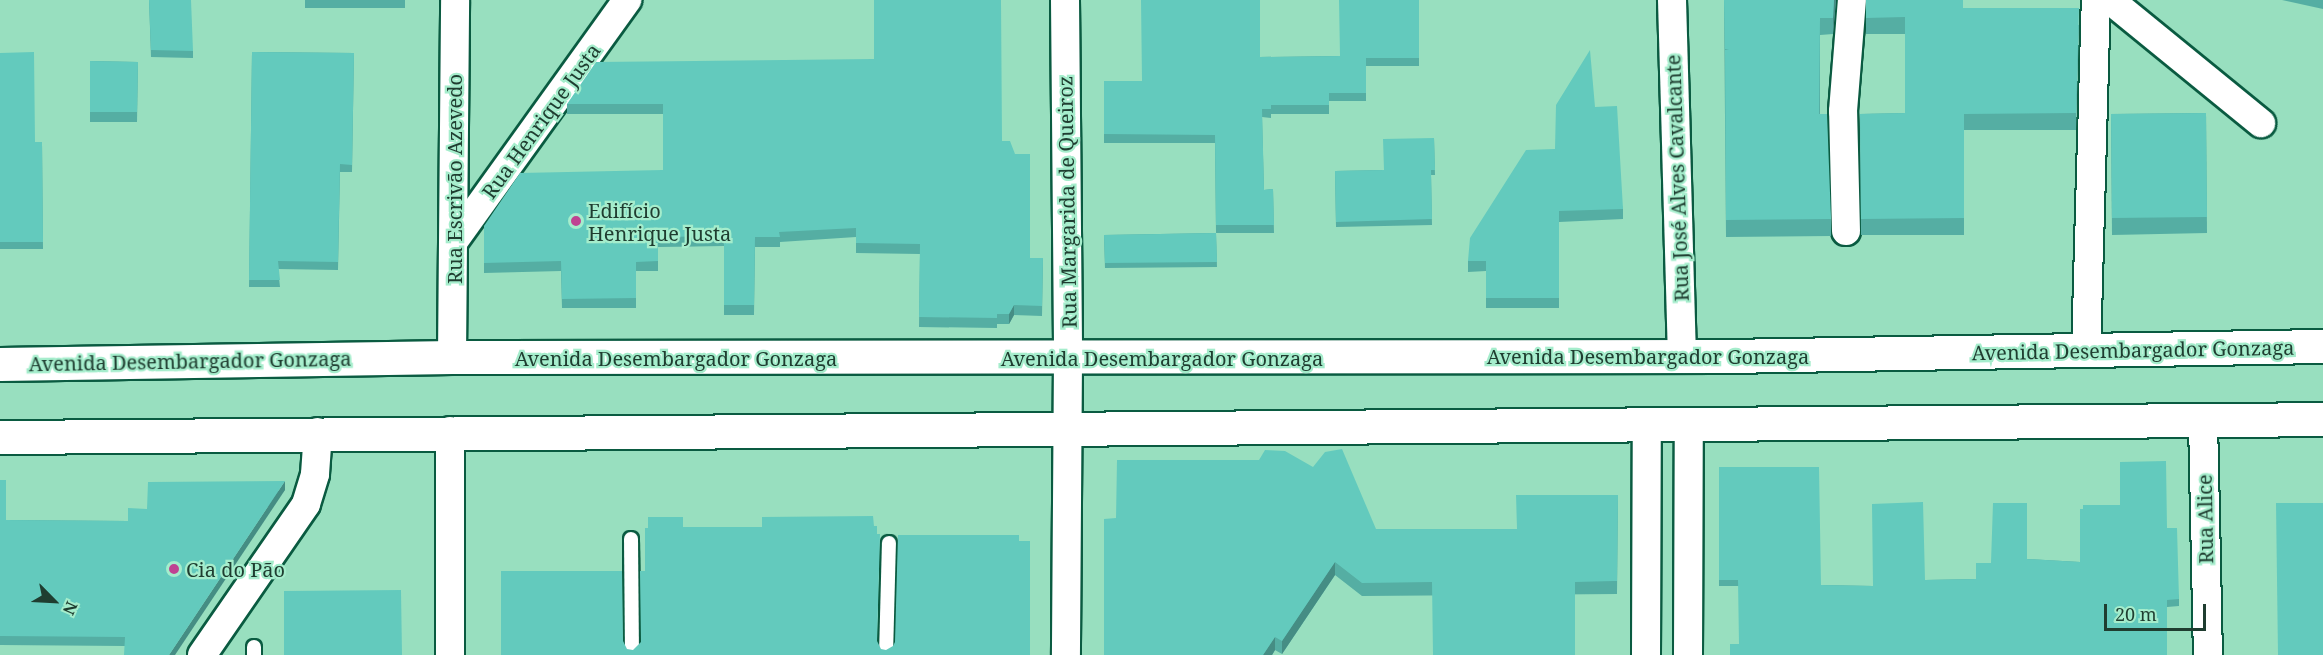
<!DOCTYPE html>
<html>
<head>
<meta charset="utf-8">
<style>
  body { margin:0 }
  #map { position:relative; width:2323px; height:655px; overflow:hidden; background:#98dfbf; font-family:"Noto Serif",serif }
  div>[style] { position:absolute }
  .roads { filter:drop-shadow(2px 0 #0a5b41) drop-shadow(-2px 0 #0a5b41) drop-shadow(0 2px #0a5b41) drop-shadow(0 -2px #0a5b41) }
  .lane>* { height:14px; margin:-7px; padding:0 7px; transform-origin:7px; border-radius:7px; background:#fff }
  .street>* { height:28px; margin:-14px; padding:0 14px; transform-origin:14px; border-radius:14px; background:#fff }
  .primary>* { height:33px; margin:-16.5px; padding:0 16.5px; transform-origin:16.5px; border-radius:16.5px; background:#fff }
  .wall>* { inset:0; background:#55aea3 }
  .shaded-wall>* { inset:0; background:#458d84 }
  .building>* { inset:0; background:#63cabd }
  .dots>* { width:16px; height:16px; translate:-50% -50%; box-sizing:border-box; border:3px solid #a5edcc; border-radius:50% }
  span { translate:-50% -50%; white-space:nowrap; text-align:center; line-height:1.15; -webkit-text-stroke:4.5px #a5edcc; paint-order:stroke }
  .street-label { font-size:20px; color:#1f3d30 }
  .poi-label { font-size:20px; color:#1f3d30 }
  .left { translate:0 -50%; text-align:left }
  .north { position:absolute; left:24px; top:571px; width:60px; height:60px; -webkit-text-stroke:4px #a5edcc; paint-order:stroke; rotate:114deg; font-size:16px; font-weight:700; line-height:24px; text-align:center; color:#1f3d30 }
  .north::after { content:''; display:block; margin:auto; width:21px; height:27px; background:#1f3d30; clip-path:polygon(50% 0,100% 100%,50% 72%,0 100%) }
  .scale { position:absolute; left:2104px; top:604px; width:102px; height:27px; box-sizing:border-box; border:3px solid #1f3d30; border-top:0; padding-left:8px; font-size:18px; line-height:21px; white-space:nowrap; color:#1f3d30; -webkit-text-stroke:4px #a5edcc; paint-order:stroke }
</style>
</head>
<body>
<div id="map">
  <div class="roads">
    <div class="lane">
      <div style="left:631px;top:539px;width:116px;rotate:89.5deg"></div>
      <div style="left:254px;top:647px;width:8px;rotate:90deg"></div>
      <div style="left:886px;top:655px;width:112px;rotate:-88.5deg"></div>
    </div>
    <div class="street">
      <div style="left:1065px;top:0;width:359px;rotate:89.5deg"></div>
      <div style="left:1068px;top:359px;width:296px;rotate:90.4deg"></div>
      <div style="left:1672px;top:0;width:356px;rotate:88.4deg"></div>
      <div style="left:2110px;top:0;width:195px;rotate:39.2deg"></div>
      <div style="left:1846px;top:231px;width:120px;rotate:-91.4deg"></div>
      <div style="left:1843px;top:111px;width:111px;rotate:-85.4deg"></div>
      <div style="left:454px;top:241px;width:297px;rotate:-54.3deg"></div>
      <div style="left:2086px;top:352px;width:352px;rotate:-88.4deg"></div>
      <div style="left:452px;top:357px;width:357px;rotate:-89.5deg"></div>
      <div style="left:2203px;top:420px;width:235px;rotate:88.8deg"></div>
      <div style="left:202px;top:655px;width:183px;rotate:-55.4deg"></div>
      <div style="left:306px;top:504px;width:31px;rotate:-73deg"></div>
      <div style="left:315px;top:474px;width:42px;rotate:-85.9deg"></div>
      <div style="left:450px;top:655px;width:224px;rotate:-90deg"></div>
      <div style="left:1646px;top:655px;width:231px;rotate:-89.8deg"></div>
      <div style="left:1688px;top:655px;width:231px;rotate:-89.8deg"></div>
    </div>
    <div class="primary">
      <div style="left:0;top:364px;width:452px;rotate:-0.9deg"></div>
      <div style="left:452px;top:357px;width:1274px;rotate:-0.04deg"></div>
      <div style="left:1726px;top:356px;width:597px;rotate:-0.96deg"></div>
      <div style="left:0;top:437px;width:2323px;rotate:-0.44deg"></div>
    </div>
  </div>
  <div class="wall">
    <div style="clip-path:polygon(149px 0,193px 51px,193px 58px,151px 57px)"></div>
    <div style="clip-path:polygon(305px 0,405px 0,405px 8px,305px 8px)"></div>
    <div style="clip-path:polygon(1419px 0,1419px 66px,1366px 66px,1366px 101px,1329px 101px,1329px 114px,1271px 114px,1271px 118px,1262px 117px,1264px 190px,1273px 189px,1274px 233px,1216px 233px,1215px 143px,1104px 143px,1104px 81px,1142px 81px,1260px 57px,1340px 56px)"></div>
    <div style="clip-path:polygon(1724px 0,1836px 0,1833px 34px,1820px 35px,1820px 114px,1831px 219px,1831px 236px,1726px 237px)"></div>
    <div style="clip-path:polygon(1866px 0,1963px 8px,2079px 25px,2076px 130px,1964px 130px,1964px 235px,1861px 235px,1860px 114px,1905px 113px,1905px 34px,1866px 34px)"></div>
    <div style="clip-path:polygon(2282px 0,2323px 0,2323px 9px)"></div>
    <div style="clip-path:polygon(252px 52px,354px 53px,352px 172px,340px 172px,338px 270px,278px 269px,280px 287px,249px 287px)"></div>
    <div style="clip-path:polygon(0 53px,35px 142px,42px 142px,43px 249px,0 249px)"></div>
    <div style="clip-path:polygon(874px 59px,1002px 141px,1030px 258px,1043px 258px,1042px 316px,1014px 315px,1009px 324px,997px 324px,997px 328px,919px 327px,920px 254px,856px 253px,856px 237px,780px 242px,780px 247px,755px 247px,754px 315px,724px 315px,724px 246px,658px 247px,658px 271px,636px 271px,636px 308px,562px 308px,561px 271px,484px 273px,484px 226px,663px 170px,663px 114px,567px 114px,567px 104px)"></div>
    <div style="clip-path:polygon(90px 61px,138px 62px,137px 122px,90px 122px)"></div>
    <div style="clip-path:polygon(1595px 107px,1623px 209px,1623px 219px,1559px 222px,1559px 308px,1486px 308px,1486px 271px,1468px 272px,1468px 261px,1555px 149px)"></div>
    <div style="clip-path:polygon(2206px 113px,2207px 233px,2112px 235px,2111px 114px)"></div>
    <div style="clip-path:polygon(1434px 138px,1435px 175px,1431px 175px,1432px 225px,1336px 227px,1335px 171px,1384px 170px)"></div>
    <div style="clip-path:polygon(1216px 233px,1217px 267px,1105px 268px,1104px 235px)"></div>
    <div style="clip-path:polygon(1719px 467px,1821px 585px,1873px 586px,1925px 580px,1976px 579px,1991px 563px,2027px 559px,2080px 562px,2167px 528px,2179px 599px,2179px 606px,2167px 607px,1738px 586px,1719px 586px)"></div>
    <div style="clip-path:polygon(0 480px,6px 520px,128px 521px,147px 509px,285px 490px,125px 646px,0 645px)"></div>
    <div style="clip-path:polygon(1618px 495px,1617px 594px,1362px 596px,1335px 575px,1282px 654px,1275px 650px,1272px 655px,1104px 655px,1376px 529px,1517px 529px)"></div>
  </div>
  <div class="shaded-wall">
    <div style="clip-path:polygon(1834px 0,1836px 0,1833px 34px,1833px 18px)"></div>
    <div style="clip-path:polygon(1014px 305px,1014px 315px,1009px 324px,1009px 314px)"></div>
    <div style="clip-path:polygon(285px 481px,285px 490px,175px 655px,169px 655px)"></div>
    <div style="clip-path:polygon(1335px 562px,1335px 575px,1282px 654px,1282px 641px)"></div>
    <div style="clip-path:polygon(1275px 637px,1275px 650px,1272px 655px,1263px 655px)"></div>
  </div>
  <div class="building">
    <div style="clip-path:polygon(149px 0,191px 0,193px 51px,151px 50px)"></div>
    <div style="clip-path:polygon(874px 0,1001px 0,1002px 141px,1010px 141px,1015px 154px,1030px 154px,1030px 258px,1043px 258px,1042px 306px,1014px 305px,1009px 314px,997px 314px,997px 318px,919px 317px,920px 244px,856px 243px,856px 228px,779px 232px,780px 237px,755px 237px,754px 305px,724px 305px,724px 236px,658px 237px,658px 261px,636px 262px,636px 298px,562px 299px,561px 261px,484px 263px,484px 226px,520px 173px,663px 170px,663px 104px,567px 104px,596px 62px,874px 59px)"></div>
    <div style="clip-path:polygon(1141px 0,1260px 0,1260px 57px,1340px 56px,1339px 0,1419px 0,1419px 58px,1366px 58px,1366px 93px,1329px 93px,1329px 105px,1271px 105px,1271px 109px,1262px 109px,1264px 190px,1273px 189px,1274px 225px,1216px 225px,1215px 135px,1104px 134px,1104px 81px,1142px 81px)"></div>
    <div style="clip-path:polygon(1724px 0,1834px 0,1833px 18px,1820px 18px,1819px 114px,1827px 114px,1831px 219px,1726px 220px,1725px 50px,1729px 50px,1725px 49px)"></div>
    <div style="clip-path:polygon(1866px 0,1963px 0,1963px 8px,2079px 8px,2076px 113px,1964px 114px,1964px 218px,1861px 219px,1860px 114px,1905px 113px,1905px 17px,1866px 18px)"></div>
    <div style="clip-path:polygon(1590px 50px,1595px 107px,1617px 106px,1623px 209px,1559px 211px,1559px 298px,1486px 298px,1486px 261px,1468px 261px,1470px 238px,1526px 150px,1555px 149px,1556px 105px)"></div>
    <div style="clip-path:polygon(34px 52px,35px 142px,42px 142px,43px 242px,0 242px,0 53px)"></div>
    <div style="clip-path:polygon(252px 52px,354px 53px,352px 165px,340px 164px,338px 262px,278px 261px,280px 280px,249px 280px)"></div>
    <div style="clip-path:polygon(90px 61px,138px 62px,137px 112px,90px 112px)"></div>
    <div style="clip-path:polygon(2206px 113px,2207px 217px,2112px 218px,2111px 114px)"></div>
    <div style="clip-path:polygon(1434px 138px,1435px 170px,1431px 170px,1432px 219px,1336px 222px,1335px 171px,1384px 170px,1383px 139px)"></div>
    <div style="clip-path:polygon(1216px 233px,1217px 262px,1105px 263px,1104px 235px)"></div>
    <div style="clip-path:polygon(1342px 449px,1376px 529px,1517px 529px,1516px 495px,1618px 495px,1617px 581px,1575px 582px,1575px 655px,1433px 655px,1432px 582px,1362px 583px,1335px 562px,1282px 641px,1275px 637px,1263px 655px,1104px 655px,1104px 519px,1116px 518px,1117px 460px,1259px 460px,1265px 450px,1285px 451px,1313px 467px,1325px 452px)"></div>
    <div style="clip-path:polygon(2166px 461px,2167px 528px,2177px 528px,2179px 599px,2167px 600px,2167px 655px,1730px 655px,1730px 644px,1739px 644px,1738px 580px,1719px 580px,1719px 467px,1819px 467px,1821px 585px,1873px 586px,1872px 504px,1923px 502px,1925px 580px,1976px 579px,1976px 563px,1991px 563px,1993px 503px,2027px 503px,2027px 559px,2080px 562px,2080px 509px,2083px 509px,2083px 505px,2120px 505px,2120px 462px)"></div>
    <div style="clip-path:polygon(0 480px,6px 480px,6px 520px,128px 521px,128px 508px,147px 509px,148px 482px,285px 481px,169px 655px,124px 655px,125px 637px,0 636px)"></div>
    <div style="clip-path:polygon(2276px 503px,2323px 503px,2323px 655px,2278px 655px)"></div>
    <div style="clip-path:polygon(873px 516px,874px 526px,877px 526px,877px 534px,880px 534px,877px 641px,881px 649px,886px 650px,893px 646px,895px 642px,898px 535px,1019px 535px,1019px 541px,1030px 541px,1030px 655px,501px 655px,501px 571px,622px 571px,623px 641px,627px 649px,633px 650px,641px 642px,640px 571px,645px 571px,645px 528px,648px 528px,648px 517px,683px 517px,683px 527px,762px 527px,762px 517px)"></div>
    <div style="clip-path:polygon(401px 590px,402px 655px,284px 655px,284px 591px)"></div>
  </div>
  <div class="dots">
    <div style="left:576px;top:221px;background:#bf4392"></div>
    <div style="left:174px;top:569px;background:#bf4392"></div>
  </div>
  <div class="street-label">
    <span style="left:541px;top:121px;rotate:-54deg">Rua Henrique Justa</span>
    <span style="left:1677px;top:178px;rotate:-92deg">Rua José Alves Cavalcante</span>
    <span style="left:454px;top:179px;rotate:-90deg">Rua Escrivão Azevedo</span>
    <span style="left:1067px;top:202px;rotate:-91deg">Rua Margarida de Queiroz</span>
    <span style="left:2133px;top:350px;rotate:-1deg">Avenida Desembargador Gonzaga</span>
    <span style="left:1648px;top:356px">Avenida Desembargador Gonzaga</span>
    <span style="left:676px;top:358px">Avenida Desembargador Gonzaga</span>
    <span style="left:1162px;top:358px">Avenida Desembargador Gonzaga</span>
    <span style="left:190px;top:361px;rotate:-1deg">Avenida Desembargador Gonzaga</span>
    <span style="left:2205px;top:519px;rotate:-91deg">Rua Alice</span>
  </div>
  <div class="poi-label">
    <span class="left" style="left:588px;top:222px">Edifício<br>Henrique Justa</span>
    <span class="left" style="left:186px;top:569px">Cia do Pão</span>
  </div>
  <div class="north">N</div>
  <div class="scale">20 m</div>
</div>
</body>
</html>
